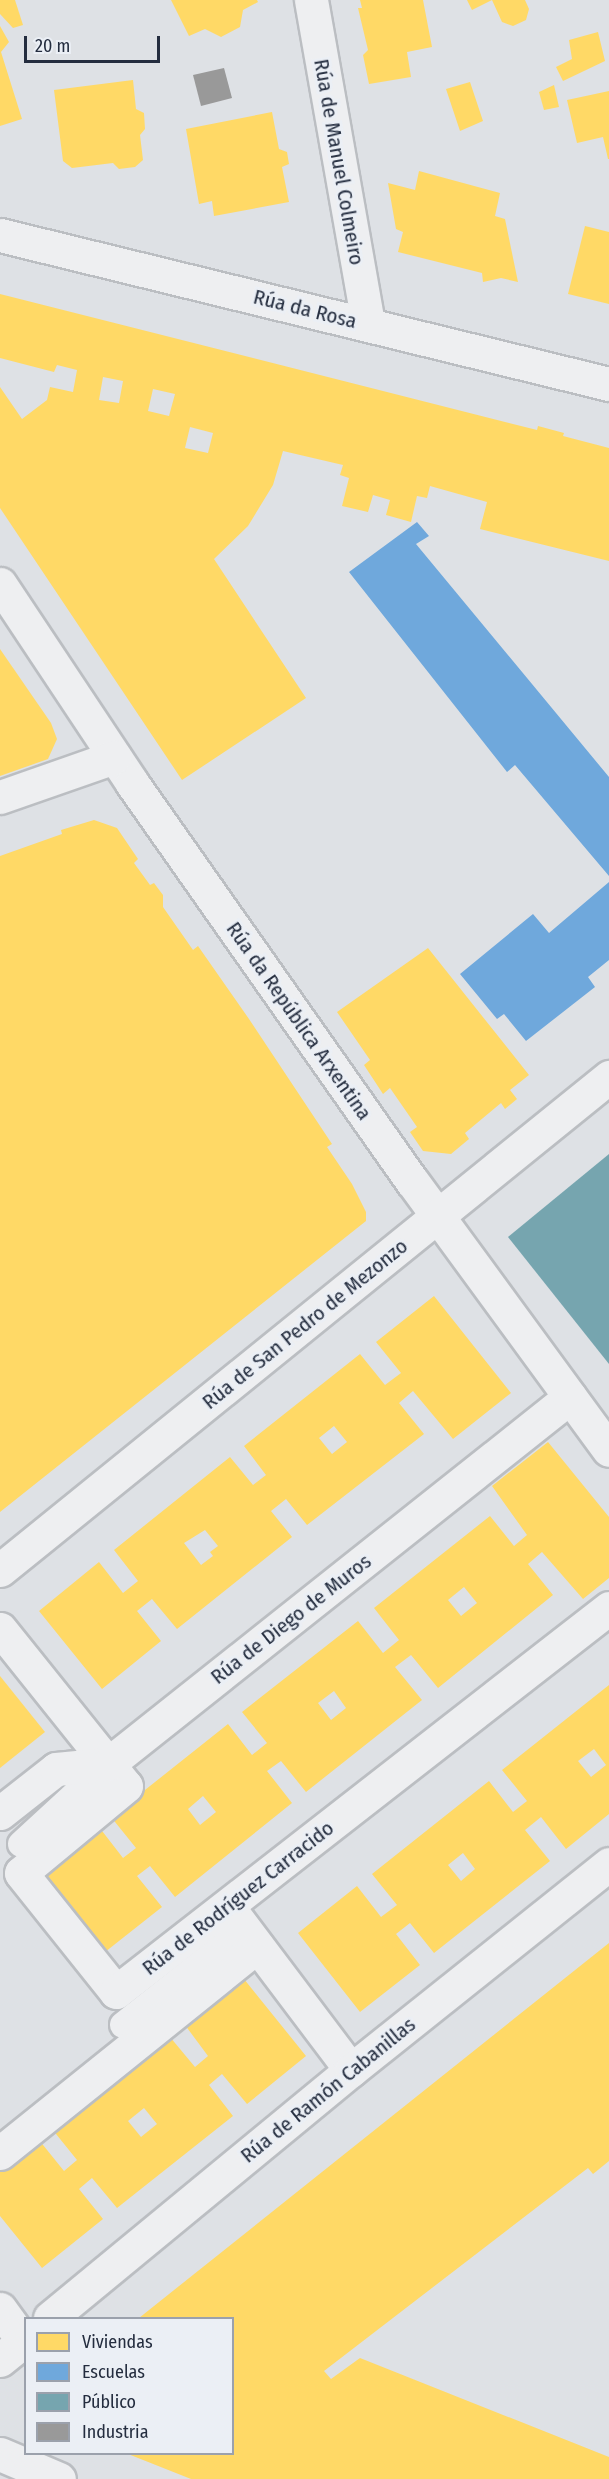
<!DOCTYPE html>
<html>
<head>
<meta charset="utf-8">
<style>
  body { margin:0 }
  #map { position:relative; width:609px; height:2479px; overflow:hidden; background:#dee1e5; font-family:"Fira Sans Condensed",sans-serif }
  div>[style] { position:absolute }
  .homes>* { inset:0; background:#ffd966 }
  .schools>* { inset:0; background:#6fa8dc }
  .public>* { inset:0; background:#76a5af }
  .industry>* { inset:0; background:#999 }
  .roads { filter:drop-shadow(2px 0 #bbbec2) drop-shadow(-2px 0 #bbbec2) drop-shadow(0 2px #bbbec2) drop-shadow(0 -2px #bbbec2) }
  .service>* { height:26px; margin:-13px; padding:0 13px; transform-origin:13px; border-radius:13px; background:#eeeff1 }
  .pedestrian>* { height:33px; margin:-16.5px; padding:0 16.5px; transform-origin:16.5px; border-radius:16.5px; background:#eeeff1 }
  .minor>* { height:33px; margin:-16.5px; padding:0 16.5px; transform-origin:16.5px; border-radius:16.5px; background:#eeeff1 }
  span { translate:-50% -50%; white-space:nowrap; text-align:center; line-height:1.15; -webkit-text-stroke:6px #ebeff5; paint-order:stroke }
  .street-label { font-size:21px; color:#242d3f }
  .legend { position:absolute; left:24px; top:2317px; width:210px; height:138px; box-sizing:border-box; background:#ebeff5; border:2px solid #9ba1ac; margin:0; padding:8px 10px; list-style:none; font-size:18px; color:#242d3f }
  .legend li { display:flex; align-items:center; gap:12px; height:30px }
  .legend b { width:30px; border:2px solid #9ba1ac }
  .scale { position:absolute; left:24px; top:36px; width:136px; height:27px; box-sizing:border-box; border:3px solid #242d3f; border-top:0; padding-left:8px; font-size:18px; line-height:21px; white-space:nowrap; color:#242d3f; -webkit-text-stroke:4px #ebeff5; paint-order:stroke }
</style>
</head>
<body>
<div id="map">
  <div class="homes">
    <div style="clip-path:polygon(0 0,15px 0,23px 25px,13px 28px,0 14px)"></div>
    <div style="clip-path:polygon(171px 0,257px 0,258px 2px,243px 10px,240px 27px,221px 37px,205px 29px,189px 36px)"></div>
    <div style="clip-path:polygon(360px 0,423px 0,432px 47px,407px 52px,411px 77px,369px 84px,363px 55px,368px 50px,358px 8px,362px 8px)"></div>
    <div style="clip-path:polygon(467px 0,525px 0,529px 9px,526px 20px,513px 26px,502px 22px,492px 0,472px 10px)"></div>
    <div style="clip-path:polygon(0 26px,9px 42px,1px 52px,22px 119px,0 126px)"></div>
    <div style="clip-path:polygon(598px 32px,605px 61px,563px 81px,556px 67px,572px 59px,569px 40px)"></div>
    <div style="clip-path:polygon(133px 80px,136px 109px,144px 113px,145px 129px,140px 135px,143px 160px,135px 167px,119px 169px,113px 163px,72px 168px,63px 161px,54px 90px)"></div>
    <div style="clip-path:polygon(470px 82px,483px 121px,460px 131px,446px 89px)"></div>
    <div style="clip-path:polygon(554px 85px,559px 107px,544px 110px,539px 92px)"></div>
    <div style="clip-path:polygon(609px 91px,609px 159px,608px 159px,603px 137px,577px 143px,567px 100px)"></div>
    <div style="clip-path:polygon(272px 112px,279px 149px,287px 152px,289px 164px,282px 167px,289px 202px,214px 216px,212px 201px,199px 204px,186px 129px)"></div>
    <div style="clip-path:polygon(419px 171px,500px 193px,495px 216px,505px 219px,518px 282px,501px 278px,483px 282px,482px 273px,398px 252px,403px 232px,396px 229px,388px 183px,415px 190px)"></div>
    <div style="clip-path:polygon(585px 226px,609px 232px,609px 304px,568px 294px)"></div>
    <div style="clip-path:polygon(evenodd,0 294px,537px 430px,538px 426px,564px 433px,563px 436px,609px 448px,609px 561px,480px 529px,487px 502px,430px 486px,427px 498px,417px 496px,411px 522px,386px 515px,390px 500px,373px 495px,368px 512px,342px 506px,349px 478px,340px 475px,343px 465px,283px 451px,273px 485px,248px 526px,214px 559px,306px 698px,182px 780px,0 508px,0 387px,22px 419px,47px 400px,50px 387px,73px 392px,77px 370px,57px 365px,54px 372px,0 358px,0 294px,103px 377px,123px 381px,119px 403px,99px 400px,103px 377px,0 294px,153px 389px,175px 394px,169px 416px,148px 411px,153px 389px,0 294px,190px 427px,213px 433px,208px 453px,185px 448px,190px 427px)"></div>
    <div style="clip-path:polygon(0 649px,51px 723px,57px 739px,48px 759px,0 776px)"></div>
    <div style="clip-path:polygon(94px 820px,117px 828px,138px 859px,134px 863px,150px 885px,154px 883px,163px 895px,163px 907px,193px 950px,198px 946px,249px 1019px,332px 1144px,327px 1147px,352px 1184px,366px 1212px,366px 1221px,0 1512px,0 856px,62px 834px,61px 830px)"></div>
    <div style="clip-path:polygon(428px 948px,529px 1075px,510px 1090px,517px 1099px,505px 1109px,501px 1103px,465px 1133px,469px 1139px,451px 1154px,423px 1151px,410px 1132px,417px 1127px,390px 1088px,383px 1094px,364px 1065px,370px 1060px,337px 1012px)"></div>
    <div style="clip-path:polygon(evenodd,434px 1296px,511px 1393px,453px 1439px,413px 1391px,399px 1403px,424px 1434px,307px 1525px,286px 1499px,271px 1511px,292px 1537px,177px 1629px,152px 1599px,137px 1611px,161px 1641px,102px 1689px,39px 1611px,99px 1562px,123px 1593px,138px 1581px,114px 1550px,230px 1457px,253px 1485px,266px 1475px,244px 1446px,360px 1354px,385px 1385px,401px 1373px,376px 1342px,434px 1296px,334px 1426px,347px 1442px,332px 1454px,319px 1438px,334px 1426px,434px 1296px,205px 1530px,218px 1546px,210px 1552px,213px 1556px,201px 1565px,184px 1543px,205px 1530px)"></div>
    <div style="clip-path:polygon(evenodd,548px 1442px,609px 1517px,609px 1578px,583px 1599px,542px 1552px,528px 1564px,553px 1595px,438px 1688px,411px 1655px,395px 1667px,422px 1700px,306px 1792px,281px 1761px,267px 1771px,292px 1803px,175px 1897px,150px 1866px,137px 1876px,162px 1907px,100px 1956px,36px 1877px,99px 1827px,123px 1858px,136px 1848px,111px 1817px,228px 1724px,252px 1755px,267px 1743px,242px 1712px,358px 1621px,383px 1653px,399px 1640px,374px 1608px,490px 1516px,514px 1546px,527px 1535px,492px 1486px,548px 1442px,464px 1587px,477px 1603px,461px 1616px,448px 1600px,464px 1587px,548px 1442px,334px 1691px,346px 1708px,331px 1720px,318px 1703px,334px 1691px,548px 1442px,203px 1796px,216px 1812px,200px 1825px,188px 1809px,203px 1796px)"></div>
    <div style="clip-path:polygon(0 1676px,45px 1732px,0 1768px)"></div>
    <div style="clip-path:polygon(evenodd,609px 1685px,609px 1814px,566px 1849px,541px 1817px,525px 1830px,550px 1861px,434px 1953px,410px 1923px,396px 1934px,420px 1965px,360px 2012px,298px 1933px,357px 1886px,381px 1917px,397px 1905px,372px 1874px,489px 1781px,513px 1812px,527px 1801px,502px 1770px,609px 1685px,594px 1749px,606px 1765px,591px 1777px,578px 1761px,594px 1749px,609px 1685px,463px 1853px,475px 1869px,461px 1881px,448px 1865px,463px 1853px)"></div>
    <div style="clip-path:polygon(609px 1943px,609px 2161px,593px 2174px,588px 2168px,324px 2371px,331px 2379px,360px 2358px,609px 2457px,609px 2479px,191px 2479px,128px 2454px,232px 2454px,232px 2318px,139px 2318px)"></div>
    <div style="clip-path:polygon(evenodd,244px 1979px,306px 2056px,247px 2104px,222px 2074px,209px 2085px,233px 2116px,117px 2208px,92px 2178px,79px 2189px,103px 2219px,42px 2268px,0 2216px,0 2172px,39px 2140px,64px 2171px,77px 2160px,52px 2129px,170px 2037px,195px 2067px,208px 2056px,185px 2025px,244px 1979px,144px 2108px,157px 2124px,141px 2137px,128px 2121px,144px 2108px)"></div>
  </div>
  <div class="schools">
    <div style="clip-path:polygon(417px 522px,429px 536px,416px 544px,609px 777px,609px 876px,515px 765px,507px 772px,349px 572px)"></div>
    <div style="clip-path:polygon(609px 882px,609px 960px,588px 977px,595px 987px,526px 1041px,504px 1014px,497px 1019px,460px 974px,533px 914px,549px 933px)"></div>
  </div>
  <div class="public">
    <div style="clip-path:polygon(609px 1154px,609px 1364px,508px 1237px)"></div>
  </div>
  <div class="industry">
    <div style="clip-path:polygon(224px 68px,232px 98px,201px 106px,193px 75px)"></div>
  </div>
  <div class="roads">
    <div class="service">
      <div style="left:21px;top:1844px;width:118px;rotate:-42.6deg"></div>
      <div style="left:123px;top:2025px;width:154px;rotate:-38.4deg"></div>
    </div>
    <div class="pedestrian">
      <div style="left:0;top:1629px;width:201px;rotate:51.3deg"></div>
      <div style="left:126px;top:1786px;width:136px;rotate:140.4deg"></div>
      <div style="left:21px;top:1873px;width:152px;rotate:51.4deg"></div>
      <div style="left:116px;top:1992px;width:625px;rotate:-37.92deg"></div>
      <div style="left:0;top:1813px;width:71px;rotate:-38.2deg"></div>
      <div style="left:56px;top:1769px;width:52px;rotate:-5.5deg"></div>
      <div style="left:108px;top:1764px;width:590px;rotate:-38.46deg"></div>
      <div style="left:228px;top:1907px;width:204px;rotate:53deg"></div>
      <div style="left:0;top:2153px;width:330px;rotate:-38.8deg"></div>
      <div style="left:0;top:2309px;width:39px;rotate:54deg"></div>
    </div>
    <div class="minor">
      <div style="left:311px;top:0;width:329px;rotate:80deg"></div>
      <div style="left:0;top:235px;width:627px;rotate:13.75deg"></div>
      <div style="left:0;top:584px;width:239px;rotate:56.4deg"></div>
      <div style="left:132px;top:783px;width:487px;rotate:54.9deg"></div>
      <div style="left:412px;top:1181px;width:333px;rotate:53.8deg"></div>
      <div style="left:0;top:797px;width:121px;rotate:-19.3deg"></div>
      <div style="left:0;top:1570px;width:784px;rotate:-38.99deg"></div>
      <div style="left:50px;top:2318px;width:390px;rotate:-39.5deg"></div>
      <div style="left:351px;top:2070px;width:330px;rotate:-38.6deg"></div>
      <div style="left:0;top:2360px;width:33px;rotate:-39deg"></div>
      <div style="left:0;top:2454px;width:64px;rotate:23deg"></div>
    </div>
  </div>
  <div class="street-label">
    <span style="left:339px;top:162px;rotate:80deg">Rúa de Manuel Colmeiro</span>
    <span style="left:305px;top:309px;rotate:14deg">Rúa da Rosa</span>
    <span style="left:299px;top:1021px;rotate:55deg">Rúa da República Arxentina</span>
    <span style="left:305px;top:1324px;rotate:-39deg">Rúa de San Pedro de Mezonzo</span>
    <span style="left:291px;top:1619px;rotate:-38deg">Rúa de Diego de Muros</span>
    <span style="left:238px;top:1898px;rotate:-38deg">Rúa de Rodríguez Carracido</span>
    <span style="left:328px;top:2090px;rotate:-39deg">Rúa de Ramón Cabanillas</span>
  </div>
  <ul class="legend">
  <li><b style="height:16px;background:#ffd966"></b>Viviendas</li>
  <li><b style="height:16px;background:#6fa8dc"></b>Escuelas</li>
  <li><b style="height:16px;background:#76a5af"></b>Público</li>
  <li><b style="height:16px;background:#999"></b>Industria</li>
  </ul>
  <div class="scale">20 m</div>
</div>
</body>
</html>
